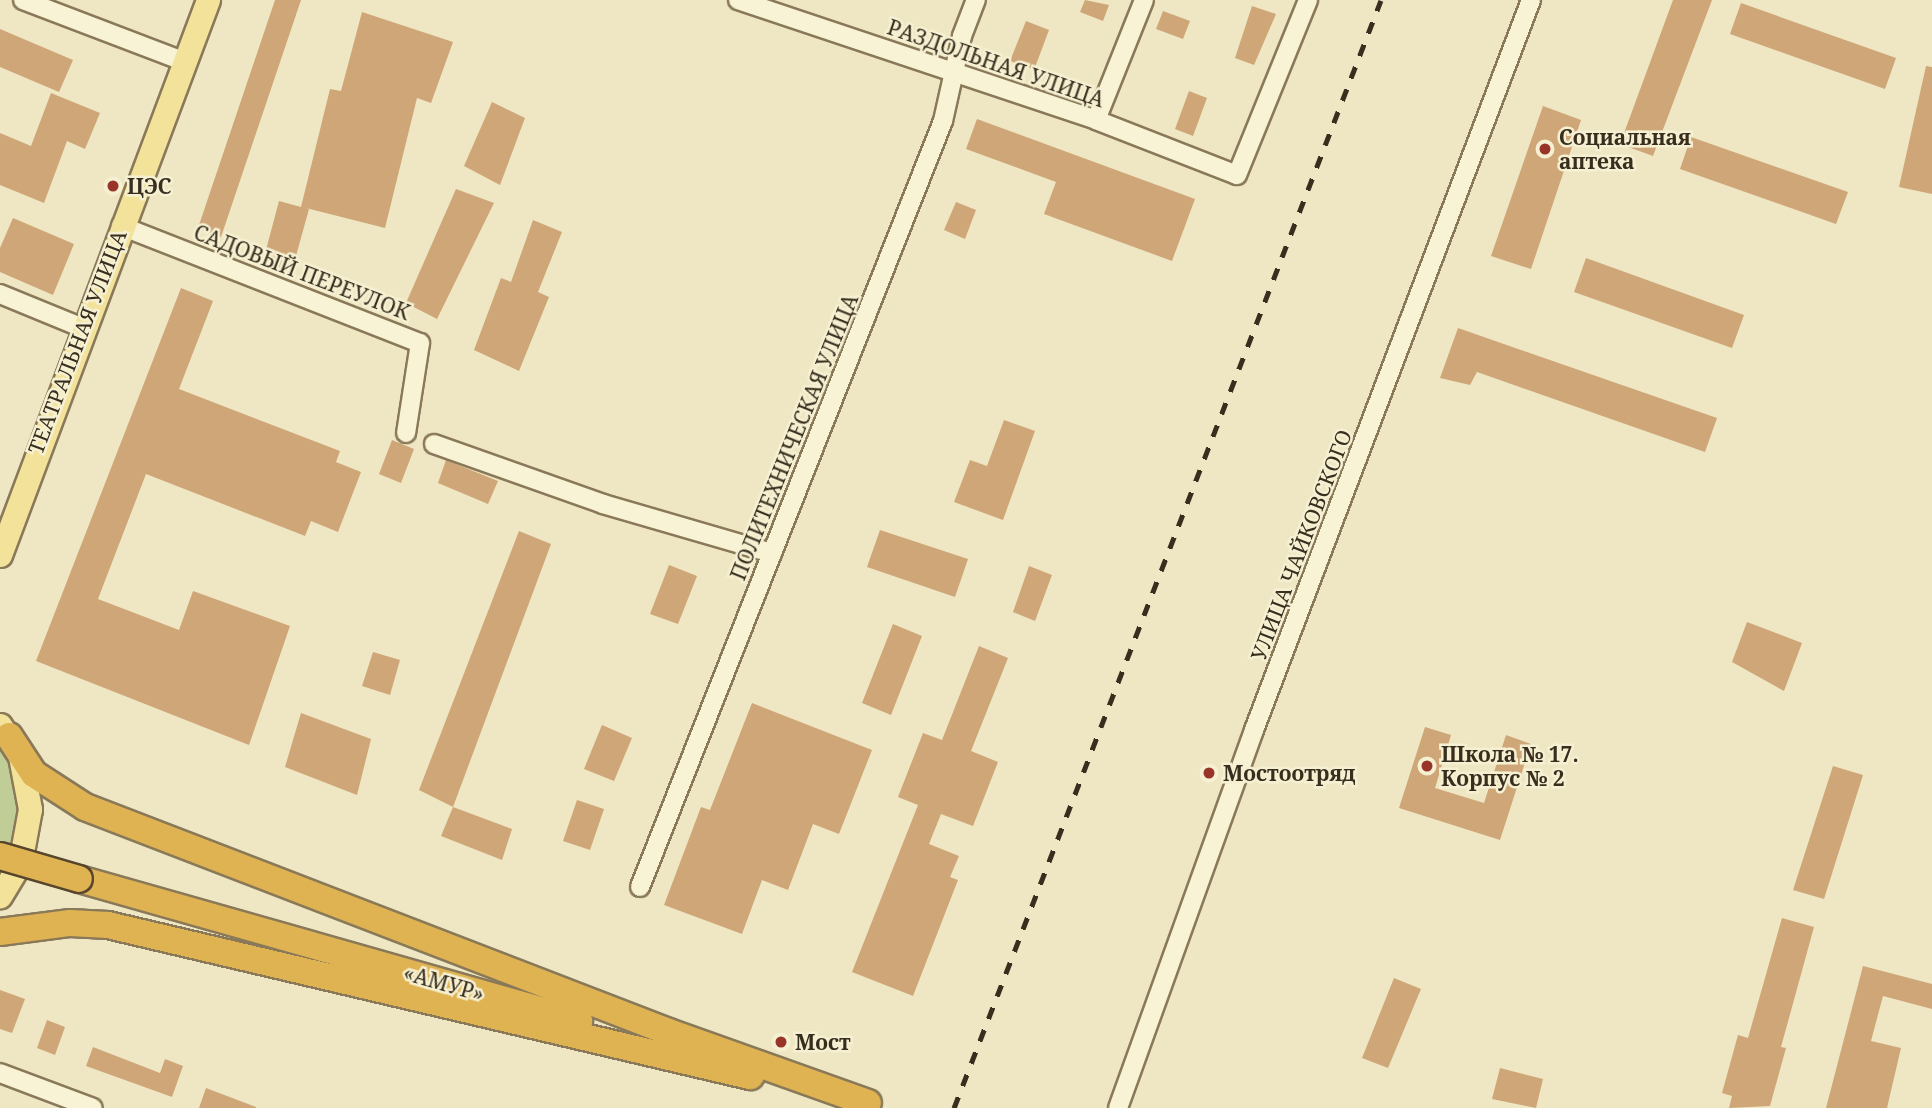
<!DOCTYPE html>
<html>
<head>
<meta charset="utf-8">
<style>
  body { margin:0 }
  #map { position:relative; width:1932px; height:1108px; overflow:hidden; background:#efe7c3; font-family:"Noto Serif",serif }
  div>[style] { position:absolute }
  .green>* { inset:0; background:#c0cd96 }
  .building>* { inset:0; background:#cea678 }
  .roads { filter:drop-shadow(2px 0 #897959) drop-shadow(-2px 0 #897959) drop-shadow(0 2px #897959) drop-shadow(0 -2px #897959) }
  .minor>* { height:18px; margin:-9px; padding:0 9px; transform-origin:9px; border-radius:9px; background:#f9f3d6 }
  .major>* { height:23px; margin:-11.5px; padding:0 11.5px; transform-origin:11.5px; border-radius:11.5px; background:#f3e29a }
  .highway>* { height:26px; margin:-13px; padding:0 13px; transform-origin:13px; border-radius:13px; background:#e0b352 }
  .rail>* { height:5px; margin-top:-2.5px; transform-origin:0; background:repeating-linear-gradient(90deg,#392e1e 0 12px,transparent 0 24px) }
  .bridges { filter:drop-shadow(2px 0 #57462d) drop-shadow(-2px 0 #57462d) drop-shadow(0 2px #57462d) drop-shadow(0 -2px #57462d) }
  .highway-bridge>* { height:26px; margin:-13px; padding:0 13px; transform-origin:13px; border-radius:13px; background:#e0b352 }
  .dots>* { width:19px; height:19px; translate:-50% -50%; box-sizing:border-box; border:4px solid #f6f0d2; border-radius:50% }
  span { translate:-50% -50%; white-space:nowrap; text-align:center; line-height:1.15; -webkit-text-stroke:5px #f6f0d2; paint-order:stroke }
  .street-label { font-size:21px; color:#392e1e }
  .poi-label { font-size:21px; color:#392e1e; font-weight:700 }
  .left { translate:0 -50%; text-align:left }
</style>
</head>
<body>
<div id="map">
  <div class="green">
    <div style="clip-path:polygon(0 741px,10px 761px,20px 809px,18px 834px,0 879px)"></div>
  </div>
  <div class="building">
    <div style="clip-path:polygon(275px 0,301px 0,221px 237px,198px 228px)"></div>
    <div style="clip-path:polygon(1085px 0,1109px 5px,1103px 21px,1080px 12px)"></div>
    <div style="clip-path:polygon(1673px 0,1712px 0,1653px 156px,1620px 144px)"></div>
    <div style="clip-path:polygon(1741px 3px,1896px 58px,1885px 89px,1730px 34px)"></div>
    <div style="clip-path:polygon(1252px 6px,1276px 14px,1254px 65px,1235px 58px)"></div>
    <div style="clip-path:polygon(1163px 11px,1190px 21px,1183px 39px,1156px 29px)"></div>
    <div style="clip-path:polygon(362px 12px,453px 42px,431px 103px,417px 98px,385px 228px,302px 207px,309px 209px,291px 274px,262px 265px,279px 201px,301px 207px,330px 89px,341px 91px)"></div>
    <div style="clip-path:polygon(1026px 21px,1049px 30px,1034px 70px,1010px 61px)"></div>
    <div style="clip-path:polygon(0 29px,73px 60px,59px 92px,0 67px)"></div>
    <div style="clip-path:polygon(1926px 66px,1932px 67px,1932px 194px,1899px 187px)"></div>
    <div style="clip-path:polygon(1189px 91px,1207px 98px,1193px 136px,1175px 129px)"></div>
    <div style="clip-path:polygon(51px 93px,100px 113px,85px 149px,67px 141px,44px 203px,0 185px,0 133px,31px 146px)"></div>
    <div style="clip-path:polygon(492px 102px,525px 118px,500px 185px,464px 166px)"></div>
    <div style="clip-path:polygon(1543px 106px,1581px 120px,1531px 269px,1491px 256px)"></div>
    <div style="clip-path:polygon(977px 119px,1195px 199px,1172px 261px,1044px 214px,1056px 182px,966px 149px)"></div>
    <div style="clip-path:polygon(1691px 137px,1848px 192px,1836px 224px,1680px 169px)"></div>
    <div style="clip-path:polygon(456px 189px,494px 203px,437px 319px,406px 303px)"></div>
    <div style="clip-path:polygon(956px 202px,976px 210px,965px 239px,944px 230px)"></div>
    <div style="clip-path:polygon(13px 218px,74px 244px,53px 295px,0 272px,0 248px)"></div>
    <div style="clip-path:polygon(533px 220px,562px 232px,538px 292px,549px 297px,519px 371px,474px 350px,501px 278px,511px 282px)"></div>
    <div style="clip-path:polygon(1586px 258px,1744px 315px,1732px 348px,1574px 292px)"></div>
    <div style="clip-path:polygon(181px 288px,213px 301px,179px 389px,340px 451px,336px 462px,361px 472px,338px 532px,311px 521px,305px 536px,146px 474px,98px 599px,179px 630px,193px 591px,290px 626px,249px 745px,36px 661px)"></div>
    <div style="clip-path:polygon(1458px 328px,1717px 418px,1705px 452px,1477px 372px,1470px 385px,1440px 378px)"></div>
    <div style="clip-path:polygon(1004px 420px,1035px 431px,1003px 520px,954px 502px,970px 460px,987px 466px)"></div>
    <div style="clip-path:polygon(392px 440px,414px 449px,401px 483px,379px 474px)"></div>
    <div style="clip-path:polygon(446px 460px,498px 481px,488px 504px,438px 483px)"></div>
    <div style="clip-path:polygon(880px 530px,968px 559px,955px 597px,867px 567px)"></div>
    <div style="clip-path:polygon(519px 531px,551px 544px,453px 807px,419px 790px)"></div>
    <div style="clip-path:polygon(669px 565px,697px 576px,678px 624px,650px 614px)"></div>
    <div style="clip-path:polygon(1029px 566px,1052px 575px,1035px 621px,1013px 612px)"></div>
    <div style="clip-path:polygon(1747px 622px,1802px 643px,1784px 691px,1732px 662px)"></div>
    <div style="clip-path:polygon(893px 624px,922px 636px,891px 715px,862px 703px)"></div>
    <div style="clip-path:polygon(979px 646px,1008px 658px,971px 751px,998px 762px,973px 826px,941px 814px,929px 844px,959px 856px,950px 877px,958px 880px,913px 996px,852px 972px,918px 805px,898px 797px,923px 733px,942px 740px)"></div>
    <div style="clip-path:polygon(373px 652px,400px 660px,390px 695px,362px 686px)"></div>
    <div style="clip-path:polygon(752px 703px,872px 750px,839px 834px,813px 824px,788px 890px,762px 880px,742px 934px,664px 905px,701px 807px,710px 810px)"></div>
    <div style="clip-path:polygon(301px 713px,371px 739px,357px 795px,285px 767px)"></div>
    <div style="clip-path:polygon(602px 725px,632px 738px,614px 781px,584px 769px)"></div>
    <div style="clip-path:polygon(1425px 727px,1451px 735px,1435px 788px,1484px 803px,1506px 735px,1531px 744px,1500px 840px,1399px 808px)"></div>
    <div style="clip-path:polygon(1833px 766px,1863px 775px,1824px 899px,1793px 890px)"></div>
    <div style="clip-path:polygon(577px 800px,604px 809px,590px 850px,563px 841px)"></div>
    <div style="clip-path:polygon(453px 807px,512px 829px,502px 860px,441px 836px)"></div>
    <div style="clip-path:polygon(1782px 918px,1814px 927px,1781px 1047px,1786px 1048px,1770px 1106px,1729px 1108px,1732px 1096px,1722px 1093px,1738px 1035px,1748px 1038px)"></div>
    <div style="clip-path:polygon(1863px 966px,1932px 984px,1932px 1009px,1883px 996px,1871px 1041px,1901px 1048px,1887px 1108px,1826px 1108px)"></div>
    <div style="clip-path:polygon(1394px 978px,1421px 989px,1388px 1068px,1362px 1058px)"></div>
    <div style="clip-path:polygon(0 990px,25px 999px,12px 1033px,0 1029px)"></div>
    <div style="clip-path:polygon(47px 1020px,65px 1027px,55px 1055px,37px 1048px)"></div>
    <div style="clip-path:polygon(93px 1047px,160px 1073px,165px 1059px,183px 1066px,172px 1097px,86px 1066px)"></div>
    <div style="clip-path:polygon(1500px 1068px,1543px 1079px,1536px 1108px,1492px 1099px)"></div>
    <div style="clip-path:polygon(206px 1088px,256px 1107px,256px 1108px,199px 1108px)"></div>
  </div>
  <div class="roads">
    <div class="minor">
      <div style="left:23px;top:0;width:173px;rotate:20.9deg"></div>
      <div style="left:738px;top:0;width:378px;rotate:18.5deg"></div>
      <div style="left:1096px;top:120px;width:151px;rotate:21.3deg"></div>
      <div style="left:1237px;top:175px;width:189px;rotate:-67.9deg"></div>
      <div style="left:1096px;top:120px;width:129px;rotate:-68.2deg"></div>
      <div style="left:121px;top:226px;width:321px;rotate:21.4deg"></div>
      <div style="left:420px;top:343px;width:91px;rotate:98.8deg"></div>
      <div style="left:0;top:294px;width:90px;rotate:22.3deg"></div>
      <div style="left:434px;top:444px;width:179px;rotate:19.5deg"></div>
      <div style="left:603px;top:504px;width:176px;rotate:16.2deg"></div>
      <div style="left:640px;top:887px;width:824px;rotate:-68.42deg"></div>
      <div style="left:943px;top:121px;width:87px;rotate:-77.4deg"></div>
      <div style="left:962px;top:36px;width:39px;rotate:-69deg"></div>
      <div style="left:0;top:1073px;width:99px;rotate:20.6deg"></div>
      <div style="left:1118px;top:1108px;width:402px;rotate:-70.2deg"></div>
      <div style="left:1254px;top:730px;width:781px;rotate:-69.22deg"></div>
    </div>
    <div class="major">
      <div style="left:0;top:555px;width:593px;rotate:-69.46deg"></div>
      <div style="left:0;top:725px;width:37px;rotate:57deg"></div>
      <div style="left:20px;top:756px;width:54px;rotate:79.3deg"></div>
      <div style="left:30px;top:809px;width:55px;rotate:100.5deg"></div>
      <div style="left:20px;top:863px;width:39px;rotate:121deg"></div>
    </div>
    <div class="highway">
      <div style="left:9px;top:736px;width:45px;rotate:56.7deg"></div>
      <div style="left:34px;top:774px;width:61px;rotate:32.9deg"></div>
      <div style="left:85px;top:807px;width:626px;rotate:21.07deg"></div>
      <div style="left:669px;top:1032px;width:211px;rotate:19.6deg"></div>
      <div style="left:79px;top:879px;width:520px;rotate:15.85deg"></div>
      <div style="left:0;top:932px;width:71px;rotate:-7.3deg"></div>
      <div style="left:70px;top:923px;width:38px;rotate:3deg"></div>
      <div style="left:108px;top:925px;width:660px;rotate:13.24deg"></div>
    </div>
  </div>
  <div class="rail">
    <div style="left:954px;top:1108px;width:1187px;rotate:-68.92deg"></div>
  </div>
  <div class="bridges">
    <div class="highway-bridge">
      <div style="left:0;top:856px;width:82px;rotate:16.2deg"></div>
    </div>
  </div>
  <div class="dots">
    <div style="left:1545px;top:149px;background:#993528"></div>
    <div style="left:113px;top:186px;background:#993528"></div>
    <div style="left:1427px;top:766px;background:#993528"></div>
    <div style="left:1209px;top:773px;background:#993528"></div>
    <div style="left:781px;top:1042px;background:#993528"></div>
  </div>
  <div class="street-label">
    <span style="left:996px;top:63px;rotate:19deg">РАЗДОЛЬНАЯ УЛИЦА</span>
    <span style="left:302px;top:272px;rotate:21deg">САДОВЫЙ ПЕРЕУЛОК</span>
    <span style="left:77px;top:342px;rotate:-69deg">ТЕАТРАЛЬНАЯ УЛИЦА</span>
    <span style="left:794px;top:437px;rotate:-68deg">ПОЛИТЕХНИЧЕСКАЯ УЛИЦА</span>
    <span style="left:1301px;top:545px;rotate:-69deg">УЛИЦА ЧАЙКОВСКОГО</span>
    <span style="left:444px;top:983px;rotate:16deg">«АМУР»</span>
  </div>
  <div class="poi-label">
    <span class="left" style="left:1559px;top:149px">Социальная<br>аптека</span>
    <span class="left" style="left:127px;top:186px">ЦЭС</span>
    <span class="left" style="left:1441px;top:766px">Школа № 17.<br>Корпус № 2</span>
    <span class="left" style="left:1223px;top:773px">Мостоотряд</span>
    <span class="left" style="left:795px;top:1042px">Мост</span>
  </div>
</div>
</body>
</html>
